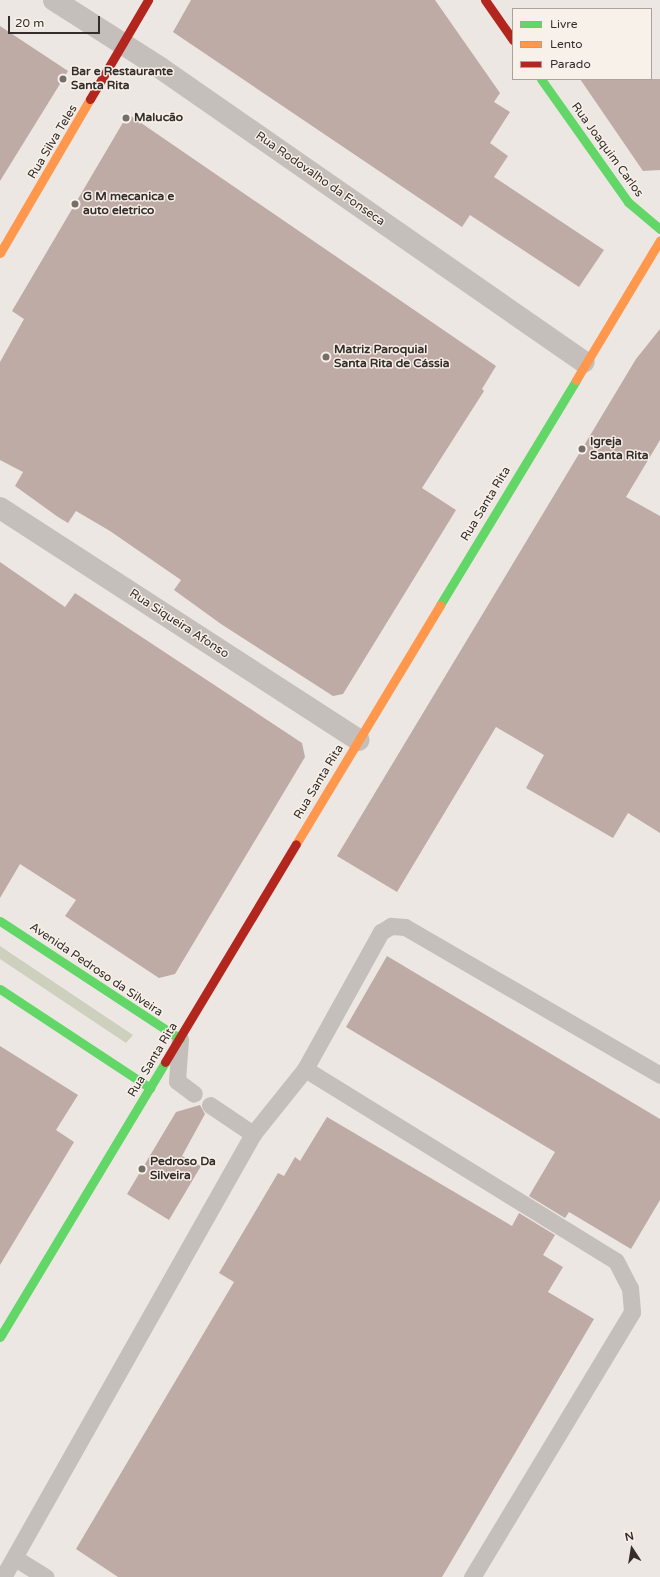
<!DOCTYPE html>
<html>
<head>
<meta charset="utf-8">
<style>
  body { margin:0 }
  #map { position:relative; width:660px; height:1577px; overflow:hidden; background:#ece7e2; font-family:"Varela Round",sans-serif }
  div>[style] { position:absolute }
  .green>* { inset:0; background:#ced0be }
  .building>* { inset:0; background:#beaba6 }
  .lane>* { height:17px; margin:-8.5px; padding:0 8.5px; transform-origin:8.5px; border-radius:8.5px; background:#c5bfbb }
  .street>* { height:22px; margin:-11px; padding:0 11px; transform-origin:11px; border-radius:11px; background:#c5bfbb }
  .fast>* { height:9px; margin:-4.5px; padding:0 4.5px; transform-origin:4.5px; border-radius:4.5px; background:#63d668 }
  .slow>* { height:9px; margin:-4.5px; padding:0 4.5px; transform-origin:4.5px; border-radius:4.5px; background:#ff974d }
  .jam>* { height:9px; margin:-4.5px; padding:0 4.5px; transform-origin:4.5px; border-radius:4.5px; background:#b3261e }
  .dots>* { width:11px; height:11px; translate:-50% -50%; box-sizing:border-box; border:2px solid #f8f1ea; border-radius:50% }
  span { translate:-50% -50%; white-space:nowrap; text-align:center; line-height:1.15; -webkit-text-stroke:3px #f8f1ea; paint-order:stroke }
  .poi-label { font-size:12px; color:#352d2a; font-weight:700 }
  .left { translate:0 -50%; text-align:left }
  .street-label { font-size:12px; color:#352d2a }
  .legend { position:absolute; left:512px; top:8px; width:140px; height:72px; box-sizing:border-box; background:#f8f1ea; border:1px solid #aaa39d; margin:0; padding:5px 7px; list-style:none; font-size:12px; color:#352d2a }
  .legend li { display:flex; align-items:center; gap:8px; height:20px }
  .legend b { width:20px; border:1px solid #aaa39d }
  .north { position:absolute; left:612px; top:1529px; width:40px; height:40px; -webkit-text-stroke:3px #f8f1ea; paint-order:stroke; rotate:348deg; font-size:11px; font-weight:700; line-height:16px; text-align:center; color:#352d2a }
  .north::after { content:''; display:block; margin:auto; width:14px; height:18px; background:#352d2a; clip-path:polygon(50% 0,100% 100%,50% 72%,0 100%) }
  .scale { position:absolute; left:8px; top:16px; width:92px; height:18px; box-sizing:border-box; border:2px solid #352d2a; border-top:0; padding-left:5px; font-size:12px; line-height:14px; white-space:nowrap; color:#352d2a; -webkit-text-stroke:3px #f8f1ea; paint-order:stroke }
</style>
</head>
<body>
<div id="map">
  <div class="green">
    <div style="clip-path:polygon(0 946px,133px 1035px,126px 1043px,0 959px)"></div>
  </div>
  <div class="building">
    <div style="clip-path:polygon(191px 0,435px 0,500px 93px,494px 102px,510px 112px,490px 143px,508px 156px,494px 177px,604px 250px,579px 287px,470px 215px,462px 227px,173px 32px)"></div>
    <div style="clip-path:polygon(0 26px,68px 71px,0 181px)"></div>
    <div style="clip-path:polygon(580px 79px,660px 79px,660px 170px,643px 171px)"></div>
    <div style="clip-path:polygon(128px 114px,496px 366px,482px 389px,484px 391px,422px 488px,456px 510px,343px 694px,333px 696px,221px 624px,174px 590px,181px 580px,110px 531px,76px 511px,68px 523px,58px 517px,15px 486px,23px 472px,0 460px,0 362px,24px 319px,12px 311px)"></div>
    <div style="clip-path:polygon(660px 329px,660px 440px,626px 497px,660px 516px,660px 833px,628px 813px,613px 838px,526px 788px,544px 755px,496px 727px,397px 892px,337px 856px,636px 359px)"></div>
    <div style="clip-path:polygon(0 562px,65px 607px,75px 593px,302px 743px,305px 757px,175px 974px,159px 978px,65px 916px,76px 900px,20px 864px,0 898px)"></div>
    <div style="clip-path:polygon(387px 956px,660px 1119px,660px 1200px,631px 1249px,569px 1212px,565px 1218px,529px 1196px,555px 1152px,346px 1027px)"></div>
    <div style="clip-path:polygon(0 1046px,78px 1095px,56px 1130px,74px 1142px,0 1265px)"></div>
    <div style="clip-path:polygon(200px 1105px,205px 1114px,182px 1156px,201px 1166px,169px 1220px,127px 1194px,176px 1112px)"></div>
    <div style="clip-path:polygon(327px 1117px,512px 1226px,519px 1213px,555px 1235px,543px 1255px,563px 1267px,548px 1292px,594px 1319px,442px 1577px,118px 1577px,76px 1549px,234px 1282px,219px 1273px,278px 1173px,284px 1176px,295px 1157px,300px 1161px)"></div>
  </div>
  <div class="lane">
    <div style="left:305px;top:1069px;width:157px;rotate:-61deg"></div>
    <div style="left:381px;top:932px;width:12px;rotate:-31deg"></div>
    <div style="left:391px;top:926px;width:14px;rotate:4deg"></div>
    <div style="left:405px;top:927px;width:295px;rotate:30.1deg"></div>
    <div style="left:177px;top:1081px;width:42px;rotate:-85.9deg"></div>
    <div style="left:177px;top:1081px;width:21px;rotate:37deg"></div>
    <div style="left:210px;top:1105px;width:52px;rotate:34deg"></div>
    <div style="left:15px;top:1558px;width:36px;rotate:32deg"></div>
    <div style="left:3px;top:1577px;width:509px;rotate:-60.56deg"></div>
    <div style="left:253px;top:1134px;width:83px;rotate:-51.3deg"></div>
    <div style="left:305px;top:1069px;width:365px;rotate:31.7deg"></div>
    <div style="left:616px;top:1261px;width:30px;rotate:63deg"></div>
    <div style="left:630px;top:1288px;width:24px;rotate:85deg"></div>
    <div style="left:632px;top:1312px;width:310px;rotate:121.1deg"></div>
  </div>
  <div class="street">
    <div style="left:54px;top:0;width:125px;rotate:32.5deg"></div>
    <div style="left:159px;top:67px;width:517px;rotate:34.77deg"></div>
    <div style="left:0;top:508px;width:427px;rotate:32.9deg"></div>
  </div>
  <div class="fast">
    <div style="left:541px;top:79px;width:151px;rotate:54.7deg"></div>
    <div style="left:628px;top:202px;width:42px;rotate:40.2deg"></div>
    <div style="left:440px;top:605px;width:263px;rotate:-58.8deg"></div>
    <div style="left:0;top:921px;width:215px;rotate:33.2deg"></div>
    <div style="left:0;top:989px;width:180px;rotate:33.4deg"></div>
    <div style="left:0;top:1337px;width:321px;rotate:-59deg"></div>
  </div>
  <div class="slow">
    <div style="left:0;top:253px;width:178px;rotate:-59.7deg"></div>
    <div style="left:576px;top:380px;width:163px;rotate:-59deg"></div>
    <div style="left:296px;top:844px;width:279px;rotate:-58.9deg"></div>
  </div>
  <div class="jam">
    <div style="left:485px;top:0;width:49px;rotate:55deg"></div>
    <div style="left:90px;top:99px;width:115px;rotate:-59.6deg"></div>
    <div style="left:165px;top:1062px;width:254px;rotate:-59deg"></div>
  </div>
  <div class="dots">
    <div style="left:63px;top:79px;background:#756e6a"></div>
    <div style="left:126px;top:118px;background:#756e6a"></div>
    <div style="left:75px;top:204px;background:#756e6a"></div>
    <div style="left:326px;top:357px;background:#756e6a"></div>
    <div style="left:582px;top:449px;background:#756e6a"></div>
    <div style="left:142px;top:1169px;background:#756e6a"></div>
  </div>
  <div class="poi-label">
    <span class="left" style="left:71px;top:79px">Bar e Restaurante<br>Santa Rita</span>
    <span class="left" style="left:134px;top:118px">Malucão</span>
    <span class="left" style="left:83px;top:204px">G M mecanica e<br>auto eletrico</span>
    <span class="left" style="left:334px;top:357px">Matriz Paroquial<br>Santa Rita de Cássia</span>
    <span class="left" style="left:590px;top:449px">Igreja<br>Santa Rita</span>
    <span class="left" style="left:150px;top:1169px">Pedroso Da<br>Silveira</span>
  </div>
  <div class="street-label">
    <span style="left:53px;top:142px;rotate:-59deg">Rua Silva Teles</span>
    <span style="left:607px;top:150px;rotate:54deg">Rua Joaquim Carlos</span>
    <span style="left:320px;top:179px;rotate:35deg">Rua Rodovalho da Fonseca</span>
    <span style="left:486px;top:504px;rotate:-59deg">Rua Santa Rita</span>
    <span style="left:179px;top:624px;rotate:33deg">Rua Siqueira Afonso</span>
    <span style="left:319px;top:782px;rotate:-59deg">Rua Santa Rita</span>
    <span style="left:96px;top:970px;rotate:34deg">Avenida Pedroso da Silveira</span>
    <span style="left:153px;top:1060px;rotate:-59deg">Rua Santa Rita</span>
  </div>
  <ul class="legend">
  <li><b style="height:5px;background:#63d668"></b>Livre</li>
  <li><b style="height:5px;background:#ff974d"></b>Lento</li>
  <li><b style="height:5px;background:#b3261e"></b>Parado</li>
  </ul>
  <div class="north">N</div>
  <div class="scale">20 m</div>
</div>
</body>
</html>
